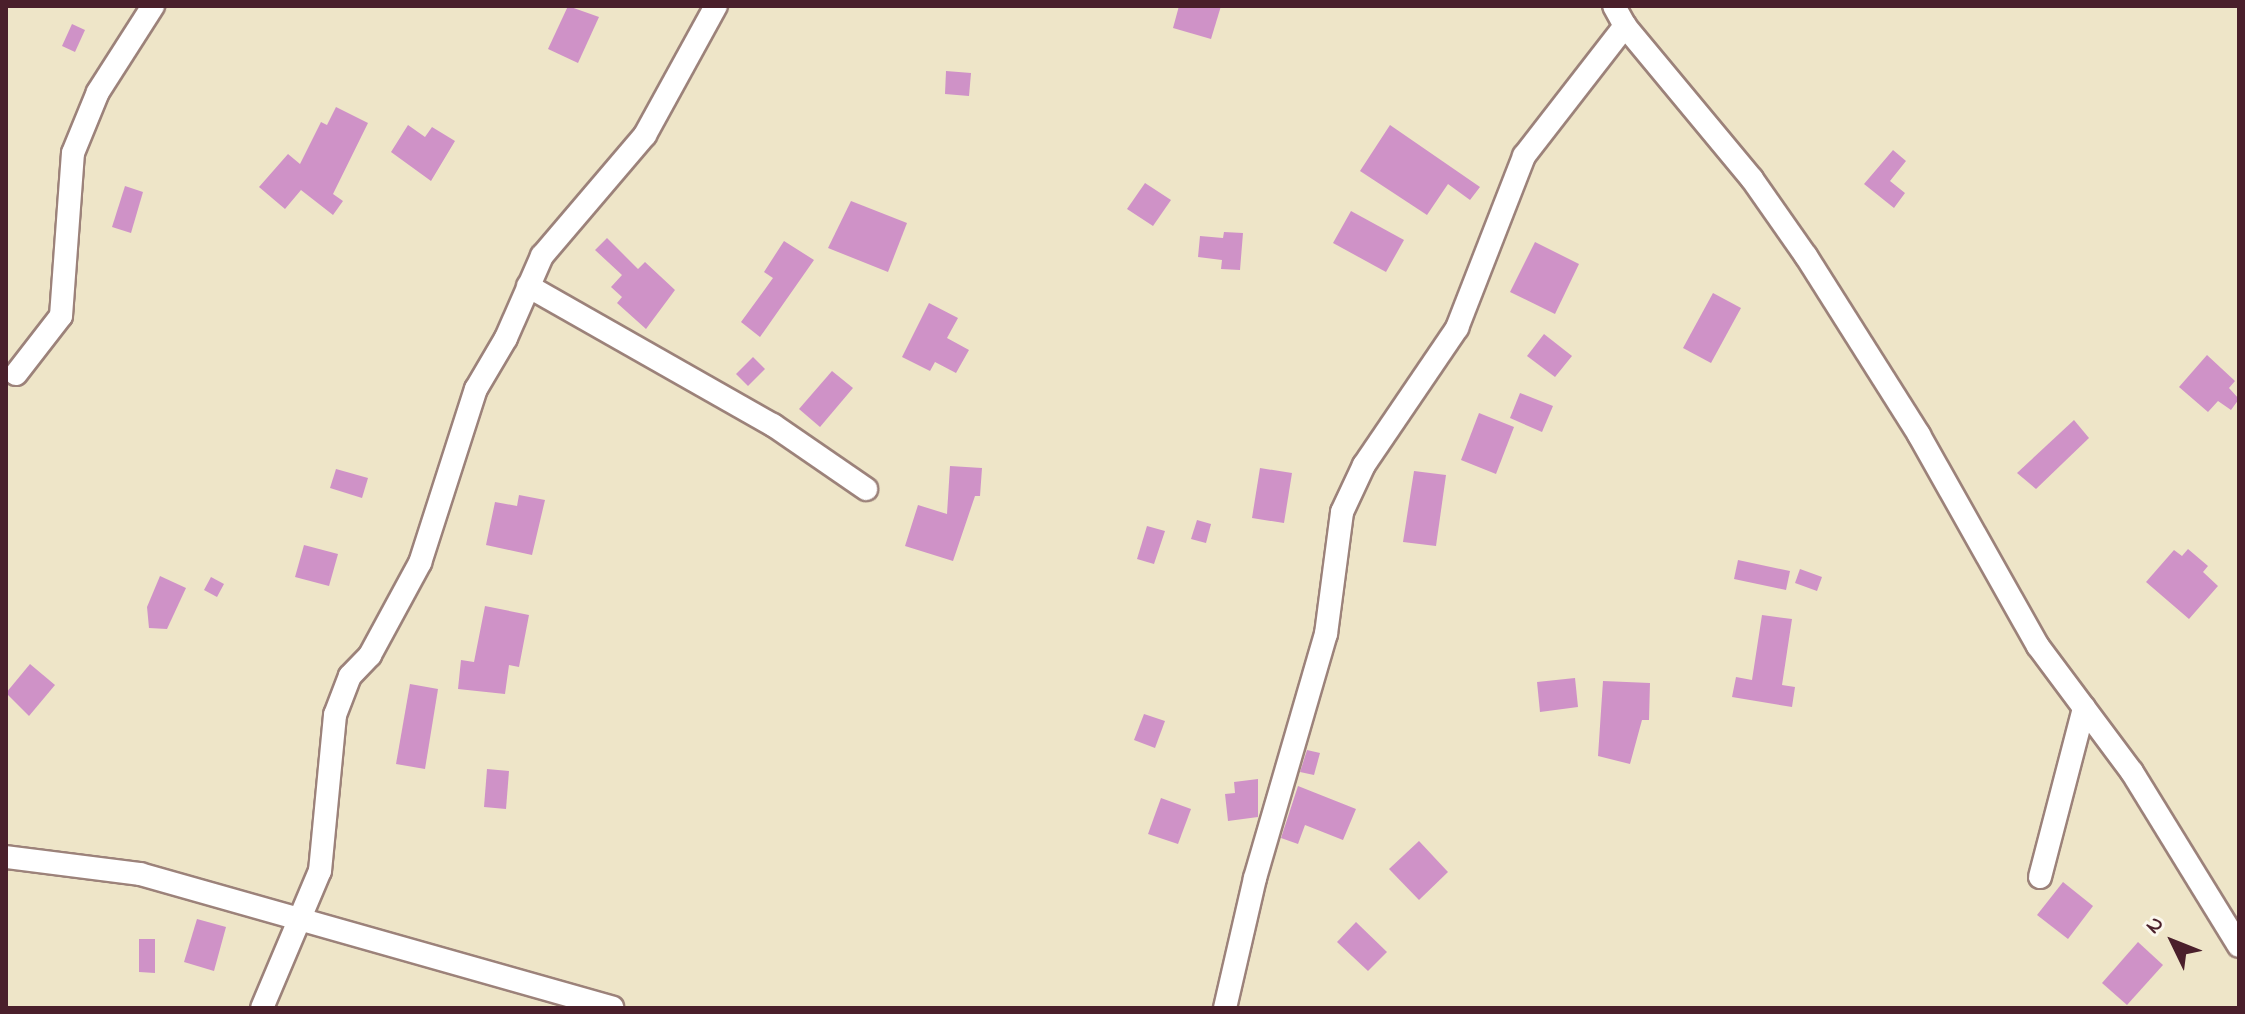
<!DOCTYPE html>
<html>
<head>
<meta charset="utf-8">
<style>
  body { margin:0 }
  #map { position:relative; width:2245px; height:1014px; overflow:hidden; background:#eee5c8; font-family:"Indie Flower",sans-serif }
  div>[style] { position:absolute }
  .building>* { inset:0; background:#cf92c7 }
  .roads { filter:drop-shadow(2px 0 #9c827a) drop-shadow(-2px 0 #9c827a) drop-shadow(0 2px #9c827a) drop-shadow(0 -2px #9c827a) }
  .minor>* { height:22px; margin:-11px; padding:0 11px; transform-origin:11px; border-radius:11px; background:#fff }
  span { translate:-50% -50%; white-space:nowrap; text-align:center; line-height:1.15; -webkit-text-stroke:7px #fbf7ec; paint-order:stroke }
  .frame { position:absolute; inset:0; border:8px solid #4a1f2b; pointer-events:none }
  .north { position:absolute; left:2133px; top:902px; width:80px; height:80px; -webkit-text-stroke:6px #fbf7ec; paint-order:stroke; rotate:313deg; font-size:22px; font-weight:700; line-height:32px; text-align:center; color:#4a1f2b }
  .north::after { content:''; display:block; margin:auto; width:28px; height:36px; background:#4a1f2b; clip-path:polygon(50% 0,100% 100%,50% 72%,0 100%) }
</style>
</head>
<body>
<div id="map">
  <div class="building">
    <div style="clip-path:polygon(568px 6px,599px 17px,578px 63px,548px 49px)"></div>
    <div style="clip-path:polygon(1179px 6px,1221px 6px,1211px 39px,1173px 28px)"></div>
    <div style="clip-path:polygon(72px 24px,85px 30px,75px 52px,62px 46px)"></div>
    <div style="clip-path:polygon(946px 71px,971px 73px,969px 96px,945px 94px)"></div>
    <div style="clip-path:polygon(336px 107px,368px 123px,333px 194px,343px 201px,333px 215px,301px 190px,285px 209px,259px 187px,288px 154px,300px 164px,321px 122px,327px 125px)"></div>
    <div style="clip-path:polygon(408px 125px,425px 137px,432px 127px,455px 141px,431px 181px,391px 152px)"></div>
    <div style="clip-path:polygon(1390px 125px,1480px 187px,1470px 200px,1448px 184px,1427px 215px,1360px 171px)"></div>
    <div style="clip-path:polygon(1893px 150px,1906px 161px,1890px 181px,1905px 193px,1894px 208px,1864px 184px)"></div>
    <div style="clip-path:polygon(1145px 183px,1171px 200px,1153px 226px,1127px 209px)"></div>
    <div style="clip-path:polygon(125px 186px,143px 192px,131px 233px,112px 227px)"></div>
    <div style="clip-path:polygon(851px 201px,907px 223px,888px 272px,828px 248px)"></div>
    <div style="clip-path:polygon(1351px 211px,1404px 240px,1386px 272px,1333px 243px)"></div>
    <div style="clip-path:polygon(1224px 232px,1243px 233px,1240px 270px,1221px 269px,1222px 260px,1198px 257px,1200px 236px,1223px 238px)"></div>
    <div style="clip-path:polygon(607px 238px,638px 269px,645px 262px,675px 290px,646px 329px,617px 303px,622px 297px,611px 287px,622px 275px,595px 250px)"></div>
    <div style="clip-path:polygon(784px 241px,814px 260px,760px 337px,741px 322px,773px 278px,764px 272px)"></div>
    <div style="clip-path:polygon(1535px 242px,1579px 264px,1555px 314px,1510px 292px)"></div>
    <div style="clip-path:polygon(1713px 293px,1741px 308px,1711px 363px,1683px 348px)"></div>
    <div style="clip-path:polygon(929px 303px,958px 318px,947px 338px,969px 350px,956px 373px,935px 362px,930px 371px,902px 357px)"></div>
    <div style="clip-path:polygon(1544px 334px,1572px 356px,1555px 377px,1527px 356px)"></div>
    <div style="clip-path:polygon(2207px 355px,2235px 381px,2229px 388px,2239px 399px,2231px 410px,2218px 401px,2208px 412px,2179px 387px)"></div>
    <div style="clip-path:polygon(753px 357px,765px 369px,748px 386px,736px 374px)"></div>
    <div style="clip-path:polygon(832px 371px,853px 388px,820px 427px,799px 409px)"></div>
    <div style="clip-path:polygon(1520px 393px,1553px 406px,1542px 432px,1510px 418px)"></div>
    <div style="clip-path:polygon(1479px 413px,1514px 427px,1496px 474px,1461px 460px)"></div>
    <div style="clip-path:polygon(2074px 420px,2089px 438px,2036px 489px,2017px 473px)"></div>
    <div style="clip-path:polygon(950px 466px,982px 468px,980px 496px,975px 496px,953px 561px,905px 546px,918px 505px,947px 514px)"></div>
    <div style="clip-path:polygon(1260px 468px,1292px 473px,1284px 523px,1252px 518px)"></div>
    <div style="clip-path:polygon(336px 469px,368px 478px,362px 498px,330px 488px)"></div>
    <div style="clip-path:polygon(1414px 471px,1446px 475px,1436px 546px,1403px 542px)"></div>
    <div style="clip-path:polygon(519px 495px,545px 500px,532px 555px,486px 545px,495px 502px,517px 506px)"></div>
    <div style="clip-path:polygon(1197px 520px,1211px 524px,1206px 543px,1191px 539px)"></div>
    <div style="clip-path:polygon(1147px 526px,1165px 531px,1154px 564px,1137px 559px)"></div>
    <div style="clip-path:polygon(304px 545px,338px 554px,329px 586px,295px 577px)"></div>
    <div style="clip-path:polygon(2188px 549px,2208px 566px,2203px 572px,2218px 586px,2189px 619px,2146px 582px,2174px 550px,2182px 556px)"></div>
    <div style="clip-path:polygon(1738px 560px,1790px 571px,1786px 590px,1734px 579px)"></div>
    <div style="clip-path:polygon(1800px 569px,1822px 577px,1817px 591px,1795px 583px)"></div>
    <div style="clip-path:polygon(160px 576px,186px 588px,167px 629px,149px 628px,147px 607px)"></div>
    <div style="clip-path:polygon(211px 577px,224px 584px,217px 597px,204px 590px)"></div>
    <div style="clip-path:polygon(485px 606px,529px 615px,519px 667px,509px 665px,505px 694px,458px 689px,461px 660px,474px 662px)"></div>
    <div style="clip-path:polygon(1762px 615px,1792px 619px,1782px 685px,1795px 687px,1792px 707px,1732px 697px,1736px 677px,1752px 680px)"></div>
    <div style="clip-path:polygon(30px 664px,55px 685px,29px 716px,6px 693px)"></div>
    <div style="clip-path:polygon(1575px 678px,1578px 707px,1540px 712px,1537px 682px)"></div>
    <div style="clip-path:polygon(1603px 681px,1650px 683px,1649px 720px,1642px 720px,1630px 764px,1598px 756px)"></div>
    <div style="clip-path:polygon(410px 684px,438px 689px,425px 769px,396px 764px)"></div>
    <div style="clip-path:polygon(1144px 714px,1165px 721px,1155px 748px,1134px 740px)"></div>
    <div style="clip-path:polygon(1307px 750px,1320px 753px,1314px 775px,1300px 772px)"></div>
    <div style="clip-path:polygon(487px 769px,509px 771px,506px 809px,484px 807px)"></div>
    <div style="clip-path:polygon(1258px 779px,1258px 817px,1228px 821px,1225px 794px,1235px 793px,1234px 782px)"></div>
    <div style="clip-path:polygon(1298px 786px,1356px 809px,1343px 840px,1305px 825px,1298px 844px,1281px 838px)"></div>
    <div style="clip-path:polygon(1161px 798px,1191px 809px,1178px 844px,1148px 834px)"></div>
    <div style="clip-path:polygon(1419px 841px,1448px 872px,1419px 900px,1389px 869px)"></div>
    <div style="clip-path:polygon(2063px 882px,2093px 906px,2068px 939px,2037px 915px)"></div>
    <div style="clip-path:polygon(197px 919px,226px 927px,214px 971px,184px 962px)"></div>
    <div style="clip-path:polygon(1356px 922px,1387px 952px,1368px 971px,1337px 942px)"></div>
    <div style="clip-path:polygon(139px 939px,155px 939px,155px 973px,139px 972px)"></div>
    <div style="clip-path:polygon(2138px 942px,2163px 965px,2127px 1005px,2102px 983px)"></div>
  </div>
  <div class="roads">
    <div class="minor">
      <div style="left:1614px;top:6px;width:23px;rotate:61deg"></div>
      <div style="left:1625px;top:26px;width:199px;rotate:50.3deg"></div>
      <div style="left:1752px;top:179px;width:94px;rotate:55deg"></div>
      <div style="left:1806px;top:256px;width:212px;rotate:57.7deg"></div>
      <div style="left:1919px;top:435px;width:242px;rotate:60.6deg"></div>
      <div style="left:2038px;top:646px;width:157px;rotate:53.3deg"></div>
      <div style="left:2132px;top:772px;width:204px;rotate:58.4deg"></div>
      <div style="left:528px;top:286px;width:282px;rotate:29.6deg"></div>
      <div style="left:773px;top:425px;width:113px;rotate:34.5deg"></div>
      <div style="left:16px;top:374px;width:73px;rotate:-52.2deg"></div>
      <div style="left:61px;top:316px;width:163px;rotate:-85.8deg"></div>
      <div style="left:73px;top:153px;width:66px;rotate:-67.7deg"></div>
      <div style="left:98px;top:92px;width:102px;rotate:-57.4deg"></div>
      <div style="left:6px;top:857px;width:135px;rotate:7.2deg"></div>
      <div style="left:140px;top:874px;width:491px;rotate:15.8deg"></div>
      <div style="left:2040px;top:877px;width:175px;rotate:-75.4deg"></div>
      <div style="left:262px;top:1008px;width:149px;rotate:-67.1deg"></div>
      <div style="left:320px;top:871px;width:157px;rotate:-84.5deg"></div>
      <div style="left:335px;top:715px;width:42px;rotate:-69deg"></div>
      <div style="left:350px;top:676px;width:29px;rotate:-46deg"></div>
      <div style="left:370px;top:655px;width:105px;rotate:-61.5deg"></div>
      <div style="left:420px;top:563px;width:183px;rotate:-72.2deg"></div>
      <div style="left:476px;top:389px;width:59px;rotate:-59.5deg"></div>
      <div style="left:506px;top:338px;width:90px;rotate:-66.3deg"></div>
      <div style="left:542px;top:256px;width:159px;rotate:-49.6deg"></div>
      <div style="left:645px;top:135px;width:147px;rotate:-61.2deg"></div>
      <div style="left:1225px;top:1008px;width:133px;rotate:-77deg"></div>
      <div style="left:1255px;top:878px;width:254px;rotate:-73.8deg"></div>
      <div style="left:1326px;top:634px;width:123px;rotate:-82.5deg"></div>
      <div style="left:1342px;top:512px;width:52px;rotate:-64.9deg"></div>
      <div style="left:1364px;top:465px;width:166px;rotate:-55.8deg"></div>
      <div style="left:1457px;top:328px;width:185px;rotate:-68.7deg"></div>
      <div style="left:1524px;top:156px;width:165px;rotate:-52.2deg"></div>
    </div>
  </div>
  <div class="frame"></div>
  <div class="north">N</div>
</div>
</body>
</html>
